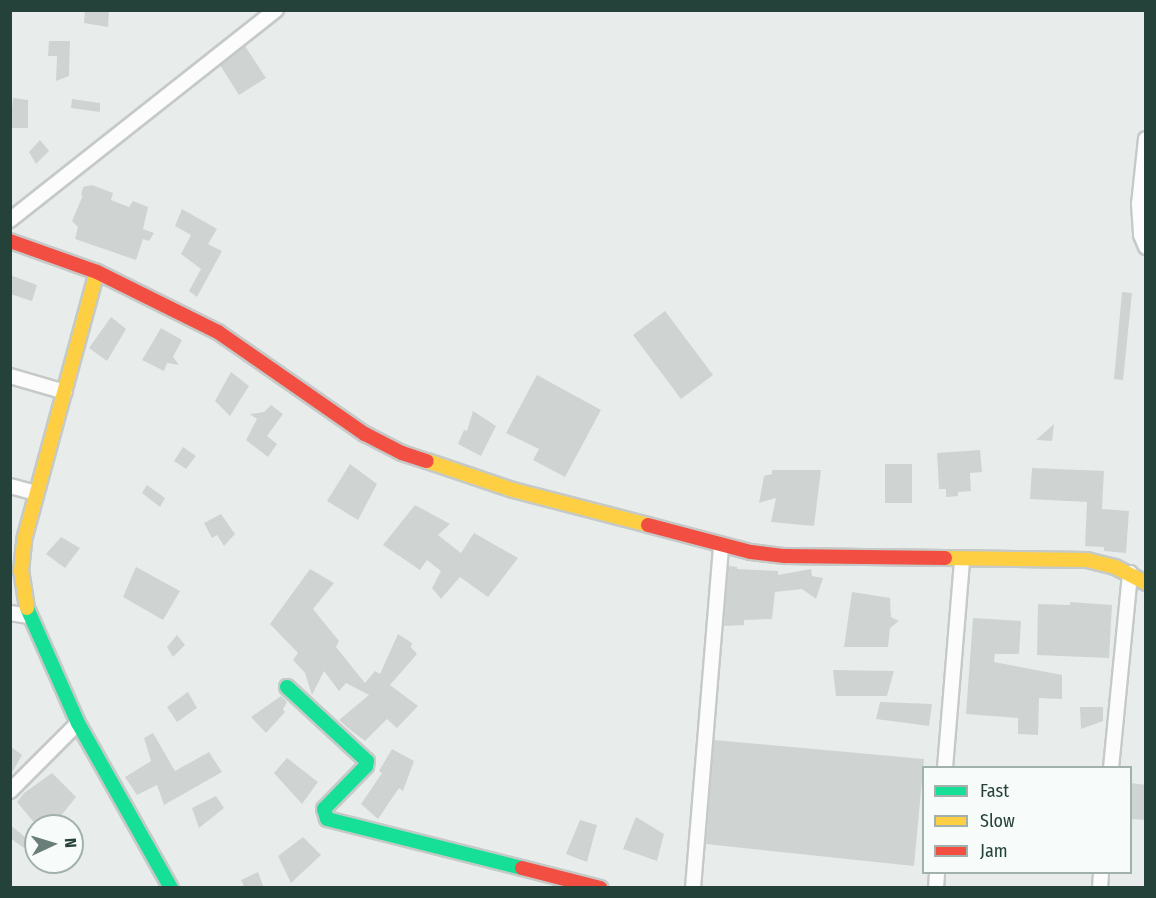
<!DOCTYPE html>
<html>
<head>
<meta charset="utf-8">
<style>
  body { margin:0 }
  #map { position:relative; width:1156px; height:898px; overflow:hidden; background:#e8edeb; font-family:"Fira Sans Condensed",sans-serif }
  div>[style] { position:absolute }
  .building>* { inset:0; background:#cfd4d2 }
  .roads { filter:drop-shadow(2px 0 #c5cac8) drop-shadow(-2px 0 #c5cac8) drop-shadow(0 2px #c5cac8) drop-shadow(0 -2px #c5cac8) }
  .street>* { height:14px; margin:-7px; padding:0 7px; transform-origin:7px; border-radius:7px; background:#fcfcfc }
  .fast>* { height:14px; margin:-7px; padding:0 7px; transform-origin:7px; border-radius:7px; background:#16e098 }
  .slow>* { height:14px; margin:-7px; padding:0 7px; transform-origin:7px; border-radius:7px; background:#ffcf43 }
  .jam>* { height:14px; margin:-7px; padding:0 7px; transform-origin:7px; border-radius:7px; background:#f24e42 }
  span { translate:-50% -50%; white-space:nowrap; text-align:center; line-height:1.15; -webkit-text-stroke:4.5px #f7fbf9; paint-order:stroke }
  .frame { position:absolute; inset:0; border:12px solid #24423a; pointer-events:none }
  .legend { position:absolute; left:922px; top:766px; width:210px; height:108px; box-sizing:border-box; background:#f7fbf9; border:2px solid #a3b1ad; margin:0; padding:8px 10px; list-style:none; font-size:18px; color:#24423a }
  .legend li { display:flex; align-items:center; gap:12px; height:30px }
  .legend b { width:30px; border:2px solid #a3b1ad }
  .north { position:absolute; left:24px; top:814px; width:60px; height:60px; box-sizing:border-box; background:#f7fbf9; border:2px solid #a3b1ad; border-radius:50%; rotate:86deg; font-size:16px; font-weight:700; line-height:24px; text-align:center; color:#24423a }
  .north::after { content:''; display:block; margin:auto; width:21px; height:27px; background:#697e78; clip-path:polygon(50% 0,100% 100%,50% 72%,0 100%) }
</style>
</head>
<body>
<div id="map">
  <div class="building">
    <div style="clip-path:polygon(85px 10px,109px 10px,108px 27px,84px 23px)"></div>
    <div style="clip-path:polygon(49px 41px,70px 41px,69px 76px,56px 81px,57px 56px,48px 56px)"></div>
    <div style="clip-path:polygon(245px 46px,266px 78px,239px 95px,220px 65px)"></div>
    <div style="clip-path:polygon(13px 98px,28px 100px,28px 128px,10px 128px)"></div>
    <div style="clip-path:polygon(72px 99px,100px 103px,100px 112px,71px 108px)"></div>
    <div style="clip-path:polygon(40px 140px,49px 151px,36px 164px,29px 152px)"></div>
    <div style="clip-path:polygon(92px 185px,113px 193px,111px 200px,129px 207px,133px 201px,148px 207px,143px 229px,154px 233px,149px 241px,143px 239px,136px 260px,75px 239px,78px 227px,72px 221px,83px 195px,81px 196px,83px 187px)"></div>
    <div style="clip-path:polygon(182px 209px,217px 229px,208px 244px,222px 251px,197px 297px,189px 291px,201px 269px,181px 254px,191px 235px,175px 226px)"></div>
    <div style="clip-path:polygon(10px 275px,37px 285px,32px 301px,10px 294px)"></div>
    <div style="clip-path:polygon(1122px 292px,1132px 293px,1123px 380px,1114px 379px)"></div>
    <div style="clip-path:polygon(665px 311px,713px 375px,681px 399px,633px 335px)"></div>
    <div style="clip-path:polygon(111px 317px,126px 329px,107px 361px,89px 348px)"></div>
    <div style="clip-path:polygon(161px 328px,182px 340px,173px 357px,179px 365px,167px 363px,164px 371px,142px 360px)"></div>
    <div style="clip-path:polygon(231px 372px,249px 386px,230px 416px,215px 401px)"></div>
    <div style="clip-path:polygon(537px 375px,601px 410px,565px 477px,533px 460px,539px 449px,506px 433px)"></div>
    <div style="clip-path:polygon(271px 405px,283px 414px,267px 436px,277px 444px,268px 457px,246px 440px,257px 419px,250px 414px,264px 412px)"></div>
    <div style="clip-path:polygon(473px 411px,496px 426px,481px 456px,458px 444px,464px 430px,467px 431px)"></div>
    <div style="clip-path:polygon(1054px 424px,1052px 441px,1036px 440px)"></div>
    <div style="clip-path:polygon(183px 447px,196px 456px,186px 469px,174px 461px)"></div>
    <div style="clip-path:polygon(980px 450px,982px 472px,970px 473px,971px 491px,958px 492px,958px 496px,946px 497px,946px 489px,939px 489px,937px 453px)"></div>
    <div style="clip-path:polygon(350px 464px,377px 484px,358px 520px,327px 501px)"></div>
    <div style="clip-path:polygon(885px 464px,912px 464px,912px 503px,885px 503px)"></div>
    <div style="clip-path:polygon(1032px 468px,1104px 471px,1102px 509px,1129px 511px,1126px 553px,1104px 551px,1104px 547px,1085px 546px,1087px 502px,1030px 499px)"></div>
    <div style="clip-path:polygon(772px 470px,821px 470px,814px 526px,771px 522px,776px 498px,759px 503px,764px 476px,772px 474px)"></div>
    <div style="clip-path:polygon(147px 485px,165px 498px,160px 507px,142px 493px)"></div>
    <div style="clip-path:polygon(415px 505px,450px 524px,438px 535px,461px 553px,474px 533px,518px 558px,488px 597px,460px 577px,441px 599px,432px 588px,441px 571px,427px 560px,420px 570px,383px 545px)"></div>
    <div style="clip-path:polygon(221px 514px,235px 534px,224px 546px,217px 535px,212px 538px,204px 523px)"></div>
    <div style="clip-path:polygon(61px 537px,80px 548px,65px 568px,46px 554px)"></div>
    <div style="clip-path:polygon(728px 566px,737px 567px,737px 569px,778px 571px,778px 575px,811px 569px,812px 576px,823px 578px,816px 599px,802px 589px,775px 592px,772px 619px,744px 620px,744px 625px,724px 626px)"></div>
    <div style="clip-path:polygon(136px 567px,180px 591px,163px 620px,123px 597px)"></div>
    <div style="clip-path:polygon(310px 569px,334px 583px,313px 609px,339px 641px,336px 647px,365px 683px,375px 671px,380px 674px,398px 634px,412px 643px,411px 647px,417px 654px,390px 685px,418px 706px,397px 728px,387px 719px,365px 741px,349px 729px,339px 720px,369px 695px,346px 683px,339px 691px,324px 671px,312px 695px,305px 673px,293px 660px,298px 653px,270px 624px)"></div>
    <div style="clip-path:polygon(852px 592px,890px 598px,891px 617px,899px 621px,890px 628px,888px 647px,844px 647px)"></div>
    <div style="clip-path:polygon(1070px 602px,1112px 605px,1109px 658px,1037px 655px,1038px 604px,1070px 605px)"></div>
    <div style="clip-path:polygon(973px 618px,1021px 621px,1019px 654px,995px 654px,994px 662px,1062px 675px,1062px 699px,1039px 698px,1038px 735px,1018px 734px,1018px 718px,966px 714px)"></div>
    <div style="clip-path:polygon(177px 635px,185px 645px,173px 657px,167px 647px)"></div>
    <div style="clip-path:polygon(833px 670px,894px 671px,887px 696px,836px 696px)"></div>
    <div style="clip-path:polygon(188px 692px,197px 708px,177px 722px,167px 707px)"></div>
    <div style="clip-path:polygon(281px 696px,287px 702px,283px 709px,285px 712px,266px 733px,251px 717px)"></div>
    <div style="clip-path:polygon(880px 702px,932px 704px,929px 726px,876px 719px)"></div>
    <div style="clip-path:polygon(1080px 707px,1103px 707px,1103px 721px,1081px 729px)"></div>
    <div style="clip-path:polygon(153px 733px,175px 771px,209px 752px,222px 772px,164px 805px,157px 785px,137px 795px,125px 777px,151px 761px,144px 738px)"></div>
    <div style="clip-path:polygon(714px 740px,924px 759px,914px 866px,706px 844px)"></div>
    <div style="clip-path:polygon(10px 746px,22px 755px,10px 776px)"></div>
    <div style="clip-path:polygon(392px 749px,414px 761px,403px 791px,399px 788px,378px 819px,361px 804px,382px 773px,379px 771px)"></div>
    <div style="clip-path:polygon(287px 758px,318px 782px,302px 804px,274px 773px)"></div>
    <div style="clip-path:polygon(52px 773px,76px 797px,56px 822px,49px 826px,37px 826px,17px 802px,24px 793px)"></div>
    <div style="clip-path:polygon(1131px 783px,1146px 785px,1146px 820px,1131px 819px)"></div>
    <div style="clip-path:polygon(216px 796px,224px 808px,199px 828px,192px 808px)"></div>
    <div style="clip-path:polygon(636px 817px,664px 834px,657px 861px,623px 849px)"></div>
    <div style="clip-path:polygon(580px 820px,597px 825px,587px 862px,566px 854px)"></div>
    <div style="clip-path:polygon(10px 825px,30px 841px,24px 848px,10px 838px)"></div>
    <div style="clip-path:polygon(303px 837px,321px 855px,291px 883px,278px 856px)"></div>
    <div style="clip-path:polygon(258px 872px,264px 888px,245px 888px,241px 880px)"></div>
  </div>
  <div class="roads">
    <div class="street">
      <div style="left:1146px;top:139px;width:65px;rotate:96.1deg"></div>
      <div style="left:1139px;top:204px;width:31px;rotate:86deg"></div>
      <div style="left:1141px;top:235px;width:13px;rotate:67deg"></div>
      <div style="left:10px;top:220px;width:339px;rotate:-38.3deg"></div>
      <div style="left:10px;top:376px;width:57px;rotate:16.2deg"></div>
      <div style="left:10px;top:486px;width:27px;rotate:15deg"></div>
      <div style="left:10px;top:613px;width:18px;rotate:9deg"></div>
      <div style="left:945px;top:768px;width:209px;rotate:-85.3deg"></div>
      <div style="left:1111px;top:768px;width:196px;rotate:-84.4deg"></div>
      <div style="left:10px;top:791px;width:96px;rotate:-45deg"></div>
      <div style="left:693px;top:888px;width:344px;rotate:-85.3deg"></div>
      <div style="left:936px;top:888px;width:16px;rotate:-86deg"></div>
      <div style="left:1100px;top:888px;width:16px;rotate:-86deg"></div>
    </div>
    <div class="fast">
      <div style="left:27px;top:608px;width:126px;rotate:66.1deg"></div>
      <div style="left:78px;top:723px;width:189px;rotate:60.6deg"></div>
      <div style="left:287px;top:687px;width:109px;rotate:42.8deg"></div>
      <div style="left:367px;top:761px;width:5px;rotate:101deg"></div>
      <div style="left:366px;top:766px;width:60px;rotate:134.3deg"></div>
      <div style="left:324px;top:809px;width:10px;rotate:73deg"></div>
      <div style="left:327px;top:819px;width:201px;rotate:14.1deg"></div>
    </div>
    <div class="slow">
      <div style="left:427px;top:461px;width:91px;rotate:18.6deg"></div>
      <div style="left:513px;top:490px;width:139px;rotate:14.5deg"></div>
      <div style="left:945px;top:558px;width:142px;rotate:0.8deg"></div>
      <div style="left:1087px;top:560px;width:29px;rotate:14deg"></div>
      <div style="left:1115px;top:567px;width:35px;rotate:27deg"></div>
      <div style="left:27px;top:608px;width:37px;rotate:-99deg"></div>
      <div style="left:21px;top:571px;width:31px;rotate:-84deg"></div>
      <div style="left:24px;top:540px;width:278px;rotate:-74.8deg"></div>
    </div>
    <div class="jam">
      <div style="left:10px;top:241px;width:92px;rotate:19.6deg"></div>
      <div style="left:97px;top:272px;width:135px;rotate:26.4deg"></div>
      <div style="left:218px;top:332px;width:179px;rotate:34.8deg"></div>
      <div style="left:365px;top:434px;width:42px;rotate:27.2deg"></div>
      <div style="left:402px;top:453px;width:26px;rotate:18deg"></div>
      <div style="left:648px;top:525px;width:106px;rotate:14.7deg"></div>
      <div style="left:751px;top:552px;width:34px;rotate:7deg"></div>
      <div style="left:785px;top:556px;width:160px;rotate:0.7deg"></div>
      <div style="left:522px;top:868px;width:81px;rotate:14.4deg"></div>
    </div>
  </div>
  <div class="frame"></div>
  <ul class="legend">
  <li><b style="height:8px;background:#16e098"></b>Fast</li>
  <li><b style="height:8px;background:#ffcf43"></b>Slow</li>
  <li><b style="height:8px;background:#f24e42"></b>Jam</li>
  </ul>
  <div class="north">N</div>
</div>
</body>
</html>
